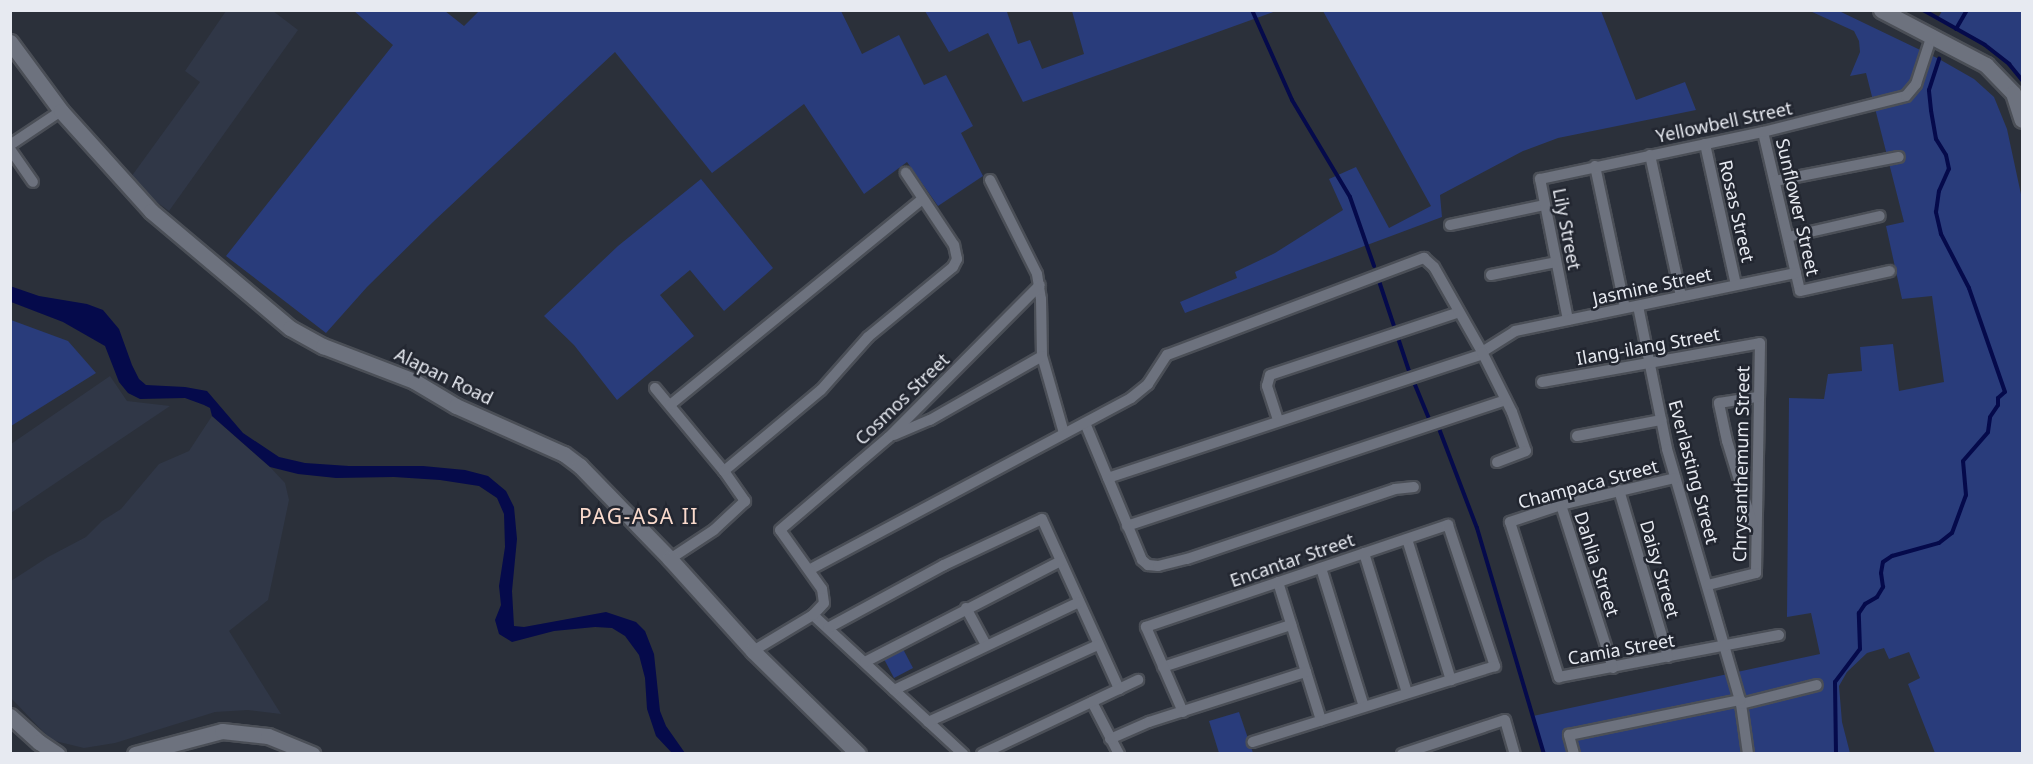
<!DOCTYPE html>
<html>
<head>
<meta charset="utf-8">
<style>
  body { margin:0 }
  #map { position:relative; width:2033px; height:764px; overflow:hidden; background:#2b303a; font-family:"Noto Sans",sans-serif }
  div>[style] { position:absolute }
  .built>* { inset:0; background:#303747 }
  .green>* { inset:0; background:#293c7b }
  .water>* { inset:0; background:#050a4b }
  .stream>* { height:4px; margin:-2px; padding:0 2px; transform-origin:2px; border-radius:2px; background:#050a4b }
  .roads { filter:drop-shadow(2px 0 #4b4f57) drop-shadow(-2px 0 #4b4f57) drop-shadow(0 2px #4b4f57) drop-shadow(0 -2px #4b4f57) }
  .street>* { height:10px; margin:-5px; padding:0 5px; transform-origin:5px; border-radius:5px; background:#6d727e }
  .secondary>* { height:15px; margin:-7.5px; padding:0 7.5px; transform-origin:7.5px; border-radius:7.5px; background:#6d727e }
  span { translate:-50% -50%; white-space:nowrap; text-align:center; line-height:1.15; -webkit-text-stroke:5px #222630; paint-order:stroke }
  .street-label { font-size:18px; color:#e7eaf1 }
  .quarter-label { font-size:21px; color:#fadacc; letter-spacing:1.5px }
  .frame { position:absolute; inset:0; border:12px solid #e7eaf1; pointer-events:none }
</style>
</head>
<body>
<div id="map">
  <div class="built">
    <div style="clip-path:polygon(226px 11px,273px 11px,298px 30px,169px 211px,147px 195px,131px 177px,200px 82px,185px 71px)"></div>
    <div style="clip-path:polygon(110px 376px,127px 401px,170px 406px,11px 513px,11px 444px)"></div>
    <div style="clip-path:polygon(212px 416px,270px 467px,285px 483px,289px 500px,268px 600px,229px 631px,281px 714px,248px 710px,215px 712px,115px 743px,84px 748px,51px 740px,11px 698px,11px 581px,48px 557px,86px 537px,102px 521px,121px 509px,159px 464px,189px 451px)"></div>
  </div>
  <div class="green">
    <div style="clip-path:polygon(479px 11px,841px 11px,862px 54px,899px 35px,924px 85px,946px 75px,973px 126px,961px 133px,983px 176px,938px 206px,907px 162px,864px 194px,804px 104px,712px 173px,615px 52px,433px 222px,367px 287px,326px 333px,226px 256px,393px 45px,354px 11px,445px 11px,464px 26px)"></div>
    <div style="clip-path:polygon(925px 11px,1009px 11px,1007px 12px,1018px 44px,1030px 40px,1042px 69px,1084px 54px,1072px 11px,1276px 11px,1023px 102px,988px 33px,949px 52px)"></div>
    <div style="clip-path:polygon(1323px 11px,1601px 11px,1636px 100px,1685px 82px,1696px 110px,1558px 138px,1523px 151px,1440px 195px,1442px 217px,1185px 313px,1180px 302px,1237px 278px,1235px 272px,1275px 253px,1343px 210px,1329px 179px,1356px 167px,1389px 228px,1431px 206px)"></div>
    <div style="clip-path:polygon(1810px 11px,1839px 11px,1939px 59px,1974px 79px,1994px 97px,2007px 129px,2022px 199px,2022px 753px,1935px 753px,1908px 684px,1920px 678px,1909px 652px,1889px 659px,1884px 648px,1867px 653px,1847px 672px,1839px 686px,1842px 722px,1850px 753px,1544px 753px,1533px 716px,1820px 654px,1811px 613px,1787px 617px,1789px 398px,1824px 399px,1828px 374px,1862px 371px,1860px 347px,1893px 344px,1899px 391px,1944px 382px,1932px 296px,1902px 299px,1886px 226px,1904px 222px,1866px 73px,1850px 76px,1860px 52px,1859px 41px,1854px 31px)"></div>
    <div style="clip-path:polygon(1942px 11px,2022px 11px,2022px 80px,2009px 64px,1985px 45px,1937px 20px)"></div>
    <div style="clip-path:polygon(701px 179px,773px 268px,724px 311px,690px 270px,660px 295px,694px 336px,617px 400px,574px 345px,544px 316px,618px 246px)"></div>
    <div style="clip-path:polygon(11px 320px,68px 341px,96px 373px,11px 426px)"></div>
    <div style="clip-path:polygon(903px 649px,913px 668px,894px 678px,884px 659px)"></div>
    <div style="clip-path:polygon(1239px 712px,1253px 753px,1219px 753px,1209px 721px)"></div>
  </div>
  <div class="water">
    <div style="clip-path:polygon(10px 286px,39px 296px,87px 304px,103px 310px,119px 329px,132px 365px,139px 379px,146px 385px,185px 387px,207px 391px,243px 433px,279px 457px,305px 463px,349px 466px,423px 466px,465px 470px,488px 476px,506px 491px,514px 507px,517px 539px,512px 591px,514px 626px,524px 627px,606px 612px,636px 622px,645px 631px,654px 654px,660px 711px,666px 726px,685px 753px,672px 753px,656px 736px,647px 709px,645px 678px,639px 655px,625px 636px,612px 628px,595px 627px,554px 631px,512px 642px,499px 634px,495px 620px,501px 605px,499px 586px,505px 547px,504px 514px,497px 498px,479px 486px,440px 480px,394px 477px,336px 478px,298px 474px,270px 467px,212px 416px,210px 408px,204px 405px,185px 398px,140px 399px,128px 393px,119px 382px,105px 346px,63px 322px,11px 302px)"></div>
  </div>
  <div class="stream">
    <div style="left:1252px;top:10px;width:98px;rotate:66deg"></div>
    <div style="left:1292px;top:100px;width:113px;rotate:59.1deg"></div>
    <div style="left:1350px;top:197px;width:73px;rotate:70.8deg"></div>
    <div style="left:1923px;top:10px;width:71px;rotate:29.4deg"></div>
    <div style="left:1985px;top:45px;width:31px;rotate:38deg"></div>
    <div style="left:2009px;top:64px;width:21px;rotate:51deg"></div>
    <div style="left:1956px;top:29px;width:22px;rotate:-60deg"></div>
    <div style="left:1378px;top:278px;width:51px;rotate:71.6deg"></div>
    <div style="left:1397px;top:335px;width:41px;rotate:71.6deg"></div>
    <div style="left:1413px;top:380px;width:44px;rotate:67.5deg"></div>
    <div style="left:1438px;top:426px;width:109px;rotate:69.1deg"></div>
    <div style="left:1477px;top:528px;width:236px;rotate:73.5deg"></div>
    <div style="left:1836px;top:754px;width:72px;rotate:-90.8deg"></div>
    <div style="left:1835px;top:682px;width:41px;rotate:-52.9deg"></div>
    <div style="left:1860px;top:649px;width:36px;rotate:-92deg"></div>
    <div style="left:1859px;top:613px;width:11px;rotate:-56deg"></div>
    <div style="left:1865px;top:604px;width:14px;rotate:-30deg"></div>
    <div style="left:1877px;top:597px;width:12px;rotate:-59deg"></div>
    <div style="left:1883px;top:587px;width:14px;rotate:-98deg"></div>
    <div style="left:1881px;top:573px;width:11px;rotate:-80deg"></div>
    <div style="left:1883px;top:562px;width:11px;rotate:-34deg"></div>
    <div style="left:1892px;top:556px;width:49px;rotate:-15.5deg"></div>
    <div style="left:1939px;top:543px;width:16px;rotate:-38deg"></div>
    <div style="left:1952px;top:533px;width:40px;rotate:-69.8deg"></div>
    <div style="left:1966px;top:495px;width:34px;rotate:-95deg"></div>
    <div style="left:1963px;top:461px;width:38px;rotate:-49deg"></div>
    <div style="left:1988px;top:432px;width:15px;rotate:-82deg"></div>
    <div style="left:1990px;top:417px;width:14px;rotate:-56deg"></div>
    <div style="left:1998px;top:405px;width:7px;rotate:-90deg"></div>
    <div style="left:1998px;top:398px;width:9px;rotate:-41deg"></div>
    <div style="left:2005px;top:392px;width:110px;rotate:-109.1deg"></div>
    <div style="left:1969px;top:288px;width:61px;rotate:-117.4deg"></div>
    <div style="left:1941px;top:234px;width:23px;rotate:-103deg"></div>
    <div style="left:1936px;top:212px;width:21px;rotate:-82deg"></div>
    <div style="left:1939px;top:191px;width:24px;rotate:-66deg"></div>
    <div style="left:1949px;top:169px;width:14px;rotate:-102deg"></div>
    <div style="left:1946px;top:155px;width:19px;rotate:-122deg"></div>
    <div style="left:1936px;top:139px;width:29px;rotate:-100deg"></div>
    <div style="left:1931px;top:110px;width:20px;rotate:-96deg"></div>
    <div style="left:1929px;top:90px;width:33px;rotate:-72deg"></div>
  </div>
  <div class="roads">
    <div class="street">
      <div style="left:1763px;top:132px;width:163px;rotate:76.9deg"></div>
      <div style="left:1800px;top:291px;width:92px;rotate:-12.5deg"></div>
      <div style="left:1705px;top:144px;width:144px;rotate:77.6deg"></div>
      <div style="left:10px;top:145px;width:61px;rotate:-33.7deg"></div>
      <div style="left:10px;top:149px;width:40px;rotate:55.1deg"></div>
      <div style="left:1650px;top:155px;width:144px;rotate:77.6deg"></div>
      <div style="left:1595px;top:166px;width:145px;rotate:78.1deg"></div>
      <div style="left:990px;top:180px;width:105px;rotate:63.4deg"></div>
      <div style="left:1037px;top:274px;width:25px;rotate:81deg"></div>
      <div style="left:1041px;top:299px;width:57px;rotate:89deg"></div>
      <div style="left:1042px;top:356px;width:80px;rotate:74.1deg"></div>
      <div style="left:1775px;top:181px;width:126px;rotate:-11deg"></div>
      <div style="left:1450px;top:225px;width:96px;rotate:-12deg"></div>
      <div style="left:1788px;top:237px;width:94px;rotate:-12.9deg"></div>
      <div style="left:1491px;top:275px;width:66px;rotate:-11.3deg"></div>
      <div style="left:1638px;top:306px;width:146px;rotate:78.5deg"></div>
      <div style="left:1667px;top:449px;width:266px;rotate:73.8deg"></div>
      <div style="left:1741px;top:704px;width:50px;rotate:82deg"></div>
      <div style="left:1568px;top:320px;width:144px;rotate:-101.2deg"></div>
      <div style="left:1540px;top:179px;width:228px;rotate:-11.9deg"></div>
      <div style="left:1763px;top:132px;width:147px;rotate:-14.1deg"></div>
      <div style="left:1906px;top:96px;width:16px;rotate:-50deg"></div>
      <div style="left:1916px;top:84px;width:52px;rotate:-71.9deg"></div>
      <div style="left:1482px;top:352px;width:39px;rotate:-32deg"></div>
      <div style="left:1515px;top:331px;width:287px;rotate:-11.7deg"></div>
      <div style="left:1542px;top:382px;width:221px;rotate:-10.1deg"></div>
      <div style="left:1760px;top:343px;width:230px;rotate:91deg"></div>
      <div style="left:1756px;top:573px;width:49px;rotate:166deg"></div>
      <div style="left:655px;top:388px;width:108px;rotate:50.3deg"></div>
      <div style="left:724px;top:471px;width:37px;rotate:55deg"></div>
      <div style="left:745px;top:501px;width:42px;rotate:136.9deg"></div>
      <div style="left:714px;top:530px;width:53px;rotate:146.6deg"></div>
      <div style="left:670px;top:405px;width:326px;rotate:-39.2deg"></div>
      <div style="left:1278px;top:420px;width:36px;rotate:-108deg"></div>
      <div style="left:1267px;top:386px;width:11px;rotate:-75deg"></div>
      <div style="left:1270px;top:375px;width:199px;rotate:-18.4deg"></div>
      <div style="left:1085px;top:423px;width:148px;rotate:67.4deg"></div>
      <div style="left:1142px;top:560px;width:8px;rotate:40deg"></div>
      <div style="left:1148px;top:565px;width:10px;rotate:6deg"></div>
      <div style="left:1158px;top:566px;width:30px;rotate:-14deg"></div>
      <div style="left:1187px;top:559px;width:219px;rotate:-18.6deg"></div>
      <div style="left:1395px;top:489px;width:19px;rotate:-6deg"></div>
      <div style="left:894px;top:435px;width:39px;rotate:-23deg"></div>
      <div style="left:930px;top:420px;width:129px;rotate:-29.7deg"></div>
      <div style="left:1577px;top:436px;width:86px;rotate:-10.8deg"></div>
      <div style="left:724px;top:471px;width:126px;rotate:-39.9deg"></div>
      <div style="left:821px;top:390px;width:71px;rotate:-48.4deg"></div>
      <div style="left:868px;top:337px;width:110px;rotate:-39.5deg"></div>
      <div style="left:953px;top:267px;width:9px;rotate:-63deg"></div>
      <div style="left:957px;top:259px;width:14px;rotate:-102deg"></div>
      <div style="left:954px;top:245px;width:87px;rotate:-123.7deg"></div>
      <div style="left:1108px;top:478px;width:395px;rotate:-18.3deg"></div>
      <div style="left:1675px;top:478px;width:117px;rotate:166.7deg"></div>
      <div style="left:1561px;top:505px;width:54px;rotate:161.6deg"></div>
      <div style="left:1510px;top:522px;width:163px;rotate:72.5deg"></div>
      <div style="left:1559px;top:677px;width:224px;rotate:-10.8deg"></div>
      <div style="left:1619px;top:490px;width:174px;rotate:73.6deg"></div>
      <div style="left:1561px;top:505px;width:171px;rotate:72.3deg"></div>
      <div style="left:1127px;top:526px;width:399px;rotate:-18.4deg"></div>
      <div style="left:1753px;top:526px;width:89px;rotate:-107deg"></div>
      <div style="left:1727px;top:441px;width:39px;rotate:-102deg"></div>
      <div style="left:1719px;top:403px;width:39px;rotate:-9deg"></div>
      <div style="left:1407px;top:539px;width:148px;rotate:72.7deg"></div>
      <div style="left:1364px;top:553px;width:146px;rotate:72.9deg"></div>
      <div style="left:1321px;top:568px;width:145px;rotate:72.8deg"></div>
      <div style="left:809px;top:570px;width:365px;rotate:-28.1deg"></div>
      <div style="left:1131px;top:398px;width:22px;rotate:-39deg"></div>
      <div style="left:1148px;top:384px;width:35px;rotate:-57deg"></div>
      <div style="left:1167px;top:355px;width:275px;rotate:-20.7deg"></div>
      <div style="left:1424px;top:258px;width:13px;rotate:42deg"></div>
      <div style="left:1434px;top:267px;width:98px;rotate:60.5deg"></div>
      <div style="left:1482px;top:352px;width:67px;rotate:63.4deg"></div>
      <div style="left:1512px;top:412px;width:41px;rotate:70.3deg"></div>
      <div style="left:1526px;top:451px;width:31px;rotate:159deg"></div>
      <div style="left:1278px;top:582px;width:145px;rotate:72.7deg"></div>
      <div style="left:966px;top:608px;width:42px;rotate:61.6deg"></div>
      <div style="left:813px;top:615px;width:205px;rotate:42.8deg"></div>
      <div style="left:828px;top:628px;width:132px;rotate:-28.5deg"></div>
      <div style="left:944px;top:565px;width:108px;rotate:-25.1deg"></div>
      <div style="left:1042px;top:519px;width:187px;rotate:65.6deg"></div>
      <div style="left:753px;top:651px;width:70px;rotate:-31deg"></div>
      <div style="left:813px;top:615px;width:16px;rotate:-47deg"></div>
      <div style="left:824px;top:603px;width:14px;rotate:-98deg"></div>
      <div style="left:822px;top:589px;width:72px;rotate:-125.4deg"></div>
      <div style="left:780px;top:530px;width:143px;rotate:-40.5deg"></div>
      <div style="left:889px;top:437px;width:214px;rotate:-45.2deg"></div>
      <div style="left:865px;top:662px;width:220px;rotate:-27.3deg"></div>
      <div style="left:1163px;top:667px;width:135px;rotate:-18.2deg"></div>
      <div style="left:894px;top:690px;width:205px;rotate:-25.4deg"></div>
      <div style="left:1092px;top:702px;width:59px;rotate:62.6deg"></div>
      <div style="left:1741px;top:704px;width:78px;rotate:-14deg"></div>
      <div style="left:1183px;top:712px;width:93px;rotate:-113.5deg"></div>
      <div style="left:1146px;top:627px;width:319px;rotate:-18.7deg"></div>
      <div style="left:1448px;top:525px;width:149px;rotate:71.6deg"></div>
      <div style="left:1495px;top:666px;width:254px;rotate:162.6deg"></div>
      <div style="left:928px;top:722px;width:187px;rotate:-24.4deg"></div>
      <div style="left:1110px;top:739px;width:43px;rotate:-23.6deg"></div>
      <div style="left:1149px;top:722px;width:165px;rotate:-17.7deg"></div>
      <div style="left:982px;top:754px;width:173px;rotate:-25.4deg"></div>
      <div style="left:1402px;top:754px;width:108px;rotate:-18.3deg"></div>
      <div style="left:1505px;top:720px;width:35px;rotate:74deg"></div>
      <div style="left:1574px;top:754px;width:20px;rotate:-105deg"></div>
      <div style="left:1569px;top:735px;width:175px;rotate:-11.6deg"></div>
    </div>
    <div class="secondary">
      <div style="left:1881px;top:10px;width:119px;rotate:27.6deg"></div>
      <div style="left:1986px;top:65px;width:39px;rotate:46deg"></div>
      <div style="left:2013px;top:93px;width:28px;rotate:72deg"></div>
      <div style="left:10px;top:42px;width:86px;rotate:53.5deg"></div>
      <div style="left:61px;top:111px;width:135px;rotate:48deg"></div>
      <div style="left:151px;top:211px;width:182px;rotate:40.1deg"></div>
      <div style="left:290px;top:328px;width:38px;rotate:29deg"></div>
      <div style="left:323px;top:346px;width:97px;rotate:21deg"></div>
      <div style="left:414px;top:381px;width:49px;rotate:30.8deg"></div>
      <div style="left:456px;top:406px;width:118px;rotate:24deg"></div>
      <div style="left:564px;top:454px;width:20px;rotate:37deg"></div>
      <div style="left:580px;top:466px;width:129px;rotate:45.9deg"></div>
      <div style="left:670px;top:559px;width:124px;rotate:47.9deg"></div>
      <div style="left:753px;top:651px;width:147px;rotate:44.4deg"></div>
      <div style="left:10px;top:716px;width:39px;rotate:42deg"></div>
      <div style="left:39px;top:742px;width:22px;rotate:34deg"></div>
      <div style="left:135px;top:754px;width:90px;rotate:-14.8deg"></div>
      <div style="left:222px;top:731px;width:46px;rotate:6.2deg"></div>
      <div style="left:268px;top:736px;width:48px;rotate:22.2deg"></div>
    </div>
  </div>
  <div class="street-label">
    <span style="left:1724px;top:122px;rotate:-12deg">Yellowbell Street</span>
    <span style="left:1798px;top:207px;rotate:77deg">Sunflower Street</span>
    <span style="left:1737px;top:211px;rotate:77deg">Rosas Street</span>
    <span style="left:1567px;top:229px;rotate:79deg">Lily Street</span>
    <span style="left:1652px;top:286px;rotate:-12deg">Jasmine Street</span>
    <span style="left:1648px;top:346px;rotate:-10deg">Ilang-ilang Street</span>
    <span style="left:444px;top:376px;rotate:26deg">Alapan Road</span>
    <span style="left:902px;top:399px;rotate:-44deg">Cosmos Street</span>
    <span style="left:1741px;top:464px;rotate:-89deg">Chrysanthemum Street</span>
    <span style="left:1694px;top:472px;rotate:75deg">Everlasting Street</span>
    <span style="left:1588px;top:484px;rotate:-15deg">Champaca Street</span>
    <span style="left:1292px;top:560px;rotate:-19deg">Encantar Street</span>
    <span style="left:1597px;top:564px;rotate:72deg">Dahlia Street</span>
    <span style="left:1660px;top:569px;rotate:74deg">Daisy Street</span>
    <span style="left:1621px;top:649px;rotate:-10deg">Camia Street</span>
  </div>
  <div class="quarter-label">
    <span style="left:639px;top:516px">PAG-ASA II</span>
  </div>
  <div class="frame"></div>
</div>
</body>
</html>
